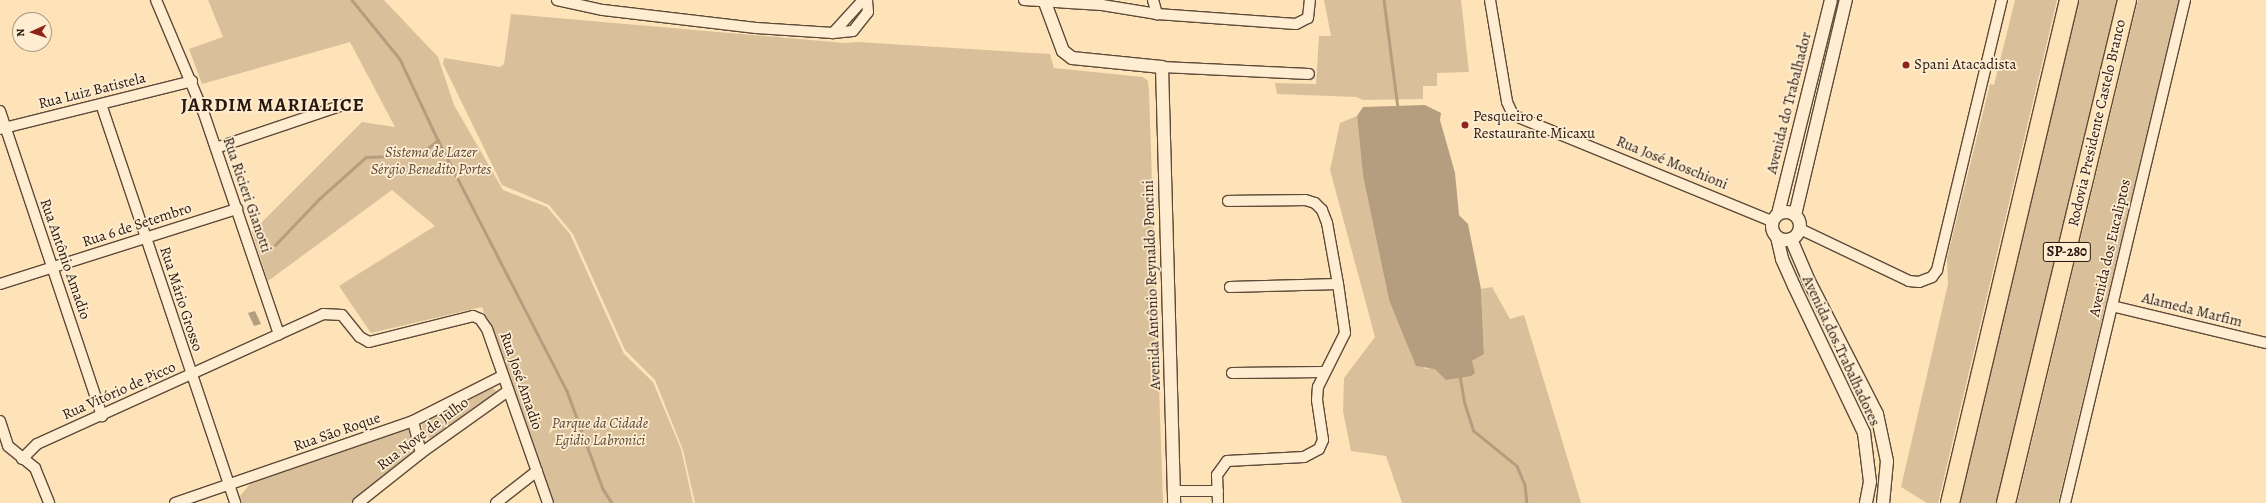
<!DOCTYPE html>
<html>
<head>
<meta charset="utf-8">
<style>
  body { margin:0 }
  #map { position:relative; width:2266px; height:503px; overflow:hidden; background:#fee3b8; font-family:Alegreya,serif }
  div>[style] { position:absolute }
  .green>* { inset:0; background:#d9c09b }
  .water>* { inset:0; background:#b59e7f }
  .stream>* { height:2.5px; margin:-1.25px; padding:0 1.25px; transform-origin:1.25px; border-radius:1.25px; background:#b59e7f }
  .roads { filter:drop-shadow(1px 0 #5d4a39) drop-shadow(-1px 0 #5d4a39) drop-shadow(0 1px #5d4a39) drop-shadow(0 -1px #5d4a39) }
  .minor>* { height:10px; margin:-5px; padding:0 5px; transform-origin:5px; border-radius:5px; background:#feedd1 }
  .tertiary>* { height:12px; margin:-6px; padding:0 6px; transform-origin:6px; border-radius:6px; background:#feedd1 }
  .tertiary>.ring { margin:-6px; padding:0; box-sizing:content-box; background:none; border:12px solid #feedd1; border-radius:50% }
  .motorway>* { height:18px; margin:-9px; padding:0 9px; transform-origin:9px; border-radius:9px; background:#fee3b8 }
  .dots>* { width:11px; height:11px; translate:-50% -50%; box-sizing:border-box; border:2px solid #feedd1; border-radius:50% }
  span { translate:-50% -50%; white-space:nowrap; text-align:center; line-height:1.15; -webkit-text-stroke:3.5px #feedd1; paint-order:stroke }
  .shield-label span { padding:1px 3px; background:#feedd1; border:1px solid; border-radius:3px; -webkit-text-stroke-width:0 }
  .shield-label { font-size:14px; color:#27170f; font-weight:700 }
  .poi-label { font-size:15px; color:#27170f }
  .left { translate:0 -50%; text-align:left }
  .street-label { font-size:15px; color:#27170f }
  .park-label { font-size:15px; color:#5c4a39; font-style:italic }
  .district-label { font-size:19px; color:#27170f; font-weight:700; letter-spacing:1px }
  .north { position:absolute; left:12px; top:12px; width:40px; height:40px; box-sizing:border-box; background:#feedd1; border:1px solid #a89783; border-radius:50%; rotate:267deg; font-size:11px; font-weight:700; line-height:16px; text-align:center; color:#27170f }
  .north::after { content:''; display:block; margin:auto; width:14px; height:18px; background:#8f2418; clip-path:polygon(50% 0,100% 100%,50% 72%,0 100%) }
</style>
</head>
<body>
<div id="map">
  <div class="green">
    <div style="clip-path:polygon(208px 0,384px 0,438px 57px,454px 105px,503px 190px,547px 207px,570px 234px,624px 354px,653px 382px,681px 449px,693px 503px,553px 503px,482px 307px,371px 333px,339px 286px,435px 226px,392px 190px,268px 281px,252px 232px,362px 122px,395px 127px,350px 42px,202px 84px,189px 49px,223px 37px)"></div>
    <div style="clip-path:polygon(1324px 0,1461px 0,1469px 72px,1437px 73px,1437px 86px,1423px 86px,1423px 99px,1363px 100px,1356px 97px,1277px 94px,1275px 83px,1316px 84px,1319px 36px,1331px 36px)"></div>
    <div style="clip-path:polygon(2015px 0,2057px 0,1938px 503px,1927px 503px,1901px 487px,1948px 284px,1947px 258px,1990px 84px,1994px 85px)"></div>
    <div style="clip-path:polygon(2078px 0,2117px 0,1996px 503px,1959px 503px)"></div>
    <div style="clip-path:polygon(2138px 0,2179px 0,2058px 503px,2017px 503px)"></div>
    <div style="clip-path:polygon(511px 14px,845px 43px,858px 42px,1050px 54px,1054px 68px,1143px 77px,1148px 81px,1149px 92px,1163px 503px,695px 503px,683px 450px,655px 380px,625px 350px,573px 234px,549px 205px,502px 185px,443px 64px,444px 58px,500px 67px,504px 64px)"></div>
    <div style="clip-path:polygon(1357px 116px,1363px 176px,1389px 300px,1425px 369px,1472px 361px,1484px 354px,1481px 289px,1492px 287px,1510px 319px,1524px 315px,1581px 503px,1402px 503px,1386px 456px,1351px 451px,1343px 411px,1344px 378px,1375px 337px,1330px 170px,1340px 123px)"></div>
    <div style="clip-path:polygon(493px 388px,499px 393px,433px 439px,424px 436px,422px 424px,428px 419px)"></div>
    <div style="clip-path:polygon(411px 428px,416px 452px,351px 503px,242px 503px,240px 496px,251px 483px,327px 453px)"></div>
  </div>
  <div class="water">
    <div style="clip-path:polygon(1425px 105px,1441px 113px,1440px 120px,1455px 173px,1459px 215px,1468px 224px,1481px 289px,1484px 354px,1472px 361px,1475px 373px,1471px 376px,1446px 380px,1435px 369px,1416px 366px,1389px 300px,1363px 176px,1357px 116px,1363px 107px)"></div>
    <div style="clip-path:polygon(255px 311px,261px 324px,254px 326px,248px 313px)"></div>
  </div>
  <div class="stream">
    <div style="left:352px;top:0;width:76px;rotate:50.9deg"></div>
    <div style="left:400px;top:59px;width:89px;rotate:64.9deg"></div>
    <div style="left:438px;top:140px;width:282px;rotate:62.8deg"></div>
    <div style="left:567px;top:391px;width:104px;rotate:69.8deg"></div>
    <div style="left:603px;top:489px;width:17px;rotate:57deg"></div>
    <div style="left:1384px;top:0;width:109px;rotate:82.6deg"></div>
    <div style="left:275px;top:245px;width:64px;rotate:-46.3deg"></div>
    <div style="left:319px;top:199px;width:63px;rotate:-41.8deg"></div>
    <div style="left:366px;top:157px;width:53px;rotate:-2.2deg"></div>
    <div style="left:419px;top:155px;width:24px;rotate:-38deg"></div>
    <div style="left:1460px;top:376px;width:28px;rotate:80deg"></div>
    <div style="left:1465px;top:404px;width:28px;rotate:72deg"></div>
    <div style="left:1474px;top:431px;width:55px;rotate:39.1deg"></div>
    <div style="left:1517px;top:466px;width:21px;rotate:67deg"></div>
    <div style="left:1525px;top:485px;width:18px;rotate:84deg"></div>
  </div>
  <div class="roads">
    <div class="minor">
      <div style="left:156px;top:0;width:121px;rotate:67.1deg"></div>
      <div style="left:203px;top:111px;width:236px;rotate:71.2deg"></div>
      <div style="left:557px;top:0;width:47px;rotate:12.3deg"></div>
      <div style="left:603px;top:10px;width:154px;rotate:6.7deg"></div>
      <div style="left:756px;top:28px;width:77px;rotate:3.7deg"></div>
      <div style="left:863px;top:0;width:45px;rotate:132.3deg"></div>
      <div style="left:833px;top:33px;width:20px;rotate:-6deg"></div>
      <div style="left:853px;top:31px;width:24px;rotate:-52deg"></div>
      <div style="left:868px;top:12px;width:12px;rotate:-95deg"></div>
      <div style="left:1024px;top:0;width:78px;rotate:3.7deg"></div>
      <div style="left:1102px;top:5px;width:56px;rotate:9.3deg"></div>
      <div style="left:1157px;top:14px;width:139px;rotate:4.1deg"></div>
      <div style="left:1296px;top:24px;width:13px;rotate:-27deg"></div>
      <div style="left:1308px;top:18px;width:18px;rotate:-84deg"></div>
      <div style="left:1153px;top:0;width:15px;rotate:74deg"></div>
      <div style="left:1490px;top:0;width:103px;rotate:80.5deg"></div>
      <div style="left:1507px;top:102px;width:14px;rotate:65deg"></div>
      <div style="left:1513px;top:115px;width:280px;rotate:22.3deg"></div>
      <div style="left:1162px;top:67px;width:147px;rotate:2.7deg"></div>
      <div style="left:101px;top:104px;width:421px;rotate:71.4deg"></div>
      <div style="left:0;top:111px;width:322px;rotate:71.5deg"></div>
      <div style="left:0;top:129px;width:198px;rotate:-14deg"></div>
      <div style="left:216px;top:148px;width:137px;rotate:-18.7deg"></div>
      <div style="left:1800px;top:229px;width:121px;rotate:25.5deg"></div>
      <div style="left:1909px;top:281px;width:10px;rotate:6deg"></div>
      <div style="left:1919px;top:282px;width:14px;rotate:-21deg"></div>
      <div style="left:1932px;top:277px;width:9px;rotate:-54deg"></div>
      <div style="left:1937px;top:270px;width:278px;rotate:-76.5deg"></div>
      <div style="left:0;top:284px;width:249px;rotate:-17.6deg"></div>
      <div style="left:1230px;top:287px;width:108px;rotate:-1.6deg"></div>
      <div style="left:2112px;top:306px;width:158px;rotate:13.5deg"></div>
      <div style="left:1232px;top:373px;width:91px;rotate:-0.6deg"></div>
      <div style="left:0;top:421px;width:26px;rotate:72deg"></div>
      <div style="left:8px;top:446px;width:35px;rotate:39deg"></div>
      <div style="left:35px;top:468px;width:38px;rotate:68deg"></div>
      <div style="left:413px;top:421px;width:33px;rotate:76deg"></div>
      <div style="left:22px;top:459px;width:21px;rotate:-45deg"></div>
      <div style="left:37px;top:444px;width:314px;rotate:-24.4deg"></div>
      <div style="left:323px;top:314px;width:19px;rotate:3deg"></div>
      <div style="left:342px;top:315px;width:28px;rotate:51deg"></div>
      <div style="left:360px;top:337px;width:10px;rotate:29deg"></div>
      <div style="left:369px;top:342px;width:107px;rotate:-14deg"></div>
      <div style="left:473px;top:316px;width:8px;rotate:23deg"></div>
      <div style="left:480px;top:319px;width:12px;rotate:55deg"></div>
      <div style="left:487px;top:329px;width:184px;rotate:70.7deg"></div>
      <div style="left:1174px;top:491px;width:44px"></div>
      <div style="left:175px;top:503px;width:252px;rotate:-19deg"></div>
      <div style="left:413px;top:421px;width:100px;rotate:-26.8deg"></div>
      <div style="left:358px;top:503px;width:80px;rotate:-38.4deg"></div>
      <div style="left:421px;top:453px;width:107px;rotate:-35.5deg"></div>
      <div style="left:496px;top:503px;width:52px;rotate:-38deg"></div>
      <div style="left:1218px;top:503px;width:28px;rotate:-92deg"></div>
      <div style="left:1217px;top:475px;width:17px;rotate:-54deg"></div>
      <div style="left:1227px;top:461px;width:77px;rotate:-3deg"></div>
      <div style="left:1304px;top:457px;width:17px;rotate:-28deg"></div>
      <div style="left:1319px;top:449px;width:10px;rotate:-66deg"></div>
      <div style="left:1323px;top:440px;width:40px;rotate:-98.5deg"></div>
      <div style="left:1317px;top:400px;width:13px;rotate:-86deg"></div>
      <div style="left:1318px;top:387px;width:60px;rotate:-63.4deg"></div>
      <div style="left:1345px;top:333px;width:49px;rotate:-98.1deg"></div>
      <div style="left:1338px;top:284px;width:62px;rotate:-100.2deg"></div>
      <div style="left:1327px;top:223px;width:14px;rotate:-111deg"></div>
      <div style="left:1322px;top:210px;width:10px;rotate:-135deg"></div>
      <div style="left:1315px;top:203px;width:10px;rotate:-163deg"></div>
      <div style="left:1305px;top:200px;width:77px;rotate:179.3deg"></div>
      <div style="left:2065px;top:503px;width:517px;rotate:-76.58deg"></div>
    </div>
    <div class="tertiary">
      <div style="left:1044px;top:0;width:54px;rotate:69.6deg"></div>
      <div style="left:1063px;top:51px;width:11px;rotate:38deg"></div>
      <div style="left:1072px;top:58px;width:90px;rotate:5.7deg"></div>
      <div style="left:1162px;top:67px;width:436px;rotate:88.4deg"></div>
      <div class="ring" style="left:1772px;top:212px;width:16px;height:16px"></div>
      <div style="left:1778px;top:214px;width:220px;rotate:-76.1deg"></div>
      <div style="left:1795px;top:215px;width:221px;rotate:-76.7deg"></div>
      <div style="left:1777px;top:237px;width:23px;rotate:77deg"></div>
      <div style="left:1782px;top:259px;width:30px;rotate:66deg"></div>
      <div style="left:1794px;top:286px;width:163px;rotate:64.5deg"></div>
      <div style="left:1864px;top:433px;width:49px;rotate:83deg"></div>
      <div style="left:1870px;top:482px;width:21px;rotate:101deg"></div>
      <div style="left:1791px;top:239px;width:46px;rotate:66.8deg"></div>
      <div style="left:1809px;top:281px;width:149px;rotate:62.9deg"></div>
      <div style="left:1877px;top:414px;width:48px;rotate:78deg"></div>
      <div style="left:1887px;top:461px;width:42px;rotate:95.4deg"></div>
    </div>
    <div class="motorway">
      <div style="left:1950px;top:503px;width:517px;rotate:-76.69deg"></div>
      <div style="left:2006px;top:503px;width:517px;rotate:-76.47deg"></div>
    </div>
  </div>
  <div class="dots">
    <div style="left:1906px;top:65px;background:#8f2418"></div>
    <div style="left:1465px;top:125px;background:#8f2418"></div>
  </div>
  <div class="shield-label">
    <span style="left:2067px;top:252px">SP-280</span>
  </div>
  <div class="poi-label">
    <span class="left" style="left:1914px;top:65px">Spani Atacadista</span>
    <span class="left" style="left:1473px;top:125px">Pesqueiro e<br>Restaurante Micaxu</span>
  </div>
  <div class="street-label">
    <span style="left:92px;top:91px;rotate:-14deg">Rua Luiz Batistela</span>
    <span style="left:1789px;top:103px;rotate:-76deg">Avenida do Trabalhador</span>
    <span style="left:2097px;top:123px;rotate:-77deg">Rodovia Presidente Castelo Branco</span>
    <span style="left:1672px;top:163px;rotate:22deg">Rua José Moschioni</span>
    <span style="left:247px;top:195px;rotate:71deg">Rua Ricieri Gianotti</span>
    <span style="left:137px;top:225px;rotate:-18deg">Rua 6 de Setembro</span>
    <span style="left:2110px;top:248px;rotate:-77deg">Avenida dos Eucaliptos</span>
    <span style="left:65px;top:259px;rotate:71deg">Rua Antônio Amadio</span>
    <span style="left:1152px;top:285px;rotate:-92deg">Avenida Antônio Reynaldo Poncini</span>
    <span style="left:181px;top:299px;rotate:72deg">Rua Mário Grosso</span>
    <span style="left:2192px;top:310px;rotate:14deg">Alameda Marfim</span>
    <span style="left:1841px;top:351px;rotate:65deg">Avenida dos Trabalhadores</span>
    <span style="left:521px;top:381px;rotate:71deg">Rua José Amadio</span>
    <span style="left:119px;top:391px;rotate:-24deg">Rua Vitório de Picco</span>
    <span style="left:337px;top:432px;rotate:-19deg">Rua São Roque</span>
    <span style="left:423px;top:434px;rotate:-37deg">Rua Nove de Julho</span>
  </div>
  <div class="park-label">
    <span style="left:431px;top:161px">Sistema de Lazer<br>Sérgio Benedito Portes</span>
    <span style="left:600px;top:432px">Parque da Cidade<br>Egidio Labronici</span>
  </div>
  <div class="district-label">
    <span style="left:273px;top:106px">JARDIM MARIALICE</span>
  </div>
  <div class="north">N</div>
</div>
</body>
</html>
